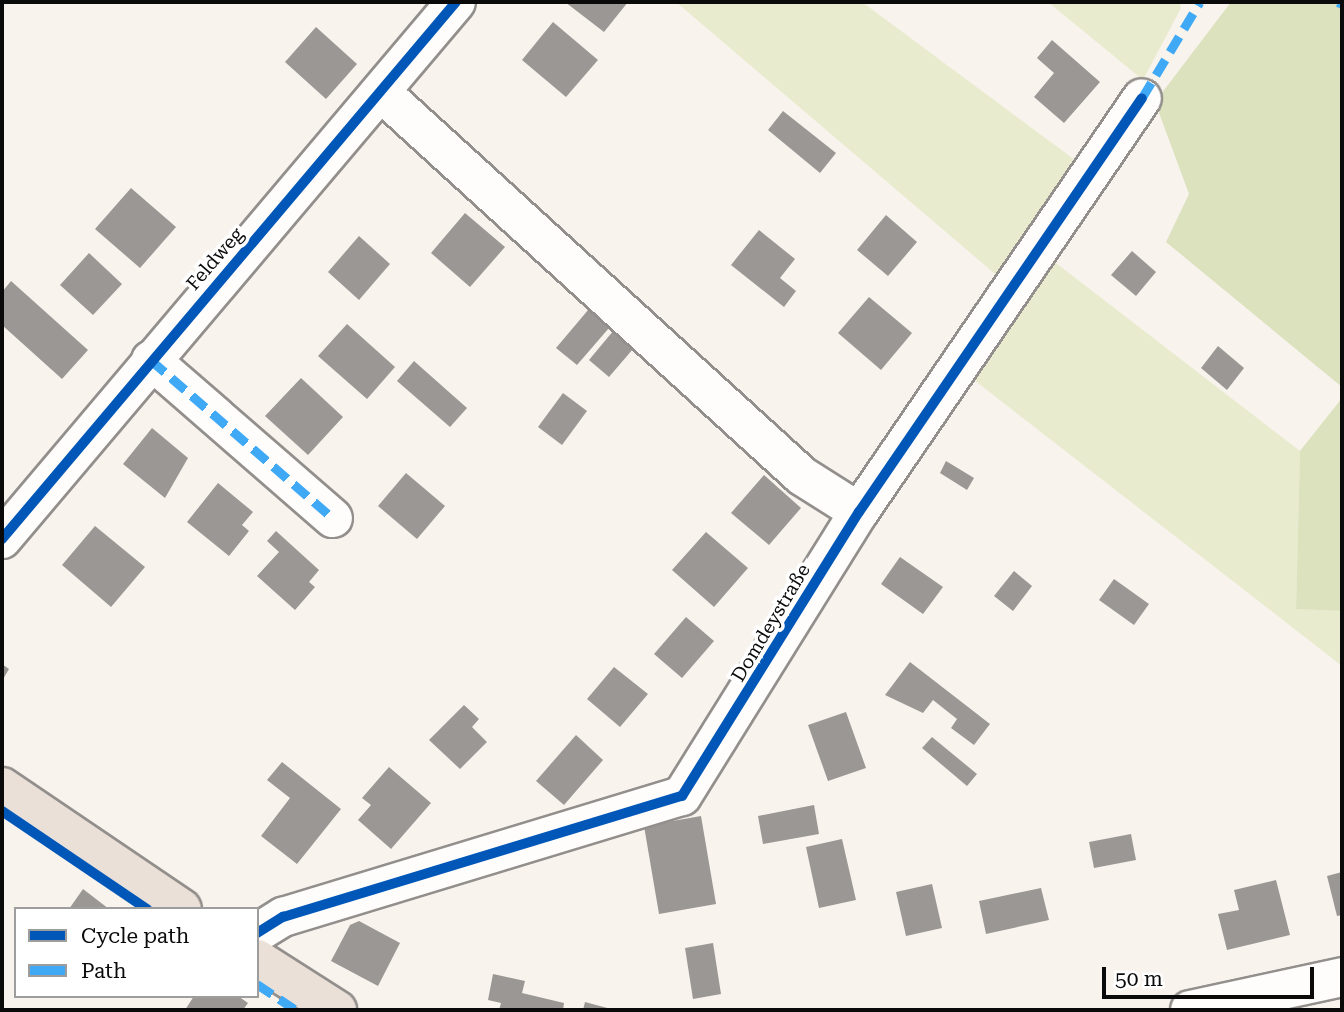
<!DOCTYPE html>
<html>
<head>
<meta charset="utf-8">
<style>
  body { margin:0 }
  #map { position:relative; width:1344px; height:1012px; overflow:hidden; background:#f9f3ed; font-family:"Roboto Serif",serif }
  div>[style] { position:absolute }
  .green>* { inset:0; background:#e8ebce }
  .forest>* { inset:0; background:#dbe2bd }
  .building>* { inset:0; background:#9b9794 }
  .roads { filter:drop-shadow(2px 0 #928f8c) drop-shadow(-2px 0 #928f8c) drop-shadow(0 2px #928f8c) drop-shadow(0 -2px #928f8c) }
  .minor>* { height:38px; margin:-19px; padding:0 19px; transform-origin:19px; border-radius:19px; background:#fefdfc }
  .major>* { height:38px; margin:-19px; padding:0 19px; transform-origin:19px; border-radius:19px; background:#eae0d7 }
  .quiet>* { height:9px; margin-top:-4.5px; transform-origin:0; background:repeating-linear-gradient(90deg,#3fa9f5 0 18px,transparent 0 27px) }
  .cycleway>* { height:10px; margin:-5px; padding:0 5px; transform-origin:5px; border-radius:5px; background:#0057b8 }
  span { translate:-50% -50%; white-space:nowrap; text-align:center; line-height:1.15; -webkit-text-stroke:7px #fff; paint-order:stroke }
  .street-label { font-size:19px; color:#0a0a0a }
  .frame { position:absolute; inset:0; border:4px solid #0a0a0a; pointer-events:none }
  .legend { position:absolute; left:14px; top:907px; width:245px; height:91px; box-sizing:border-box; background:#fff; border:2px solid #9d9d9d; margin:0; padding:9px 12px; list-style:none; font-size:21px; color:#0a0a0a }
  .legend li { display:flex; align-items:center; gap:14px; height:35px }
  .legend b { width:35px; border:2px solid #9d9d9d }
  .scale { position:absolute; left:1102px; top:967px; width:212px; height:32px; box-sizing:border-box; border:4px solid #0a0a0a; border-top:0; padding-left:9px; font-size:21px; line-height:24px; white-space:nowrap; color:#0a0a0a; -webkit-text-stroke:5px #fff; paint-order:stroke }
</style>
</head>
<body>
<div id="map">
  <div class="green">
    <div style="clip-path:polygon(676px 2px,862px 2px,1083px 166px,1001px 279px)"></div>
    <div style="clip-path:polygon(1048px 2px,1180px 2px,1181px 8px,1143px 80px)"></div>
    <div style="clip-path:polygon(1043px 253px,1300px 451px,1296px 609px,1342px 611px,1342px 666px,965px 373px)"></div>
  </div>
  <div class="forest">
    <div style="clip-path:polygon(1231px 2px,1342px 2px,1342px 387px,1166px 242px,1189px 194px,1155px 102px)"></div>
    <div style="clip-path:polygon(1342px 398px,1342px 611px,1296px 609px,1300px 451px)"></div>
  </div>
  <div class="building">
    <div style="clip-path:polygon(565px 2px,628px 2px,604px 32px)"></div>
    <div style="clip-path:polygon(553px 22px,598px 60px,566px 97px,522px 60px)"></div>
    <div style="clip-path:polygon(316px 27px,357px 64px,326px 99px,285px 62px)"></div>
    <div style="clip-path:polygon(1052px 40px,1100px 82px,1064px 123px,1034px 97px,1054px 73px,1037px 58px)"></div>
    <div style="clip-path:polygon(783px 111px,836px 153px,820px 173px,768px 130px)"></div>
    <div style="clip-path:polygon(131px 188px,176px 227px,140px 268px,95px 229px)"></div>
    <div style="clip-path:polygon(465px 213px,505px 247px,470px 287px,431px 253px)"></div>
    <div style="clip-path:polygon(886px 215px,917px 242px,888px 276px,857px 250px)"></div>
    <div style="clip-path:polygon(759px 230px,795px 259px,780px 278px,796px 291px,784px 307px,731px 265px)"></div>
    <div style="clip-path:polygon(359px 236px,390px 264px,359px 300px,328px 272px)"></div>
    <div style="clip-path:polygon(1132px 251px,1156px 272px,1136px 296px,1111px 275px)"></div>
    <div style="clip-path:polygon(89px 253px,122px 284px,93px 315px,60px 285px)"></div>
    <div style="clip-path:polygon(11px 281px,88px 350px,62px 379px,2px 325px,2px 292px)"></div>
    <div style="clip-path:polygon(869px 297px,912px 333px,881px 370px,838px 333px)"></div>
    <div style="clip-path:polygon(594px 303px,615px 321px,577px 365px,556px 348px)"></div>
    <div style="clip-path:polygon(347px 324px,395px 367px,367px 399px,318px 356px)"></div>
    <div style="clip-path:polygon(619px 324px,639px 342px,609px 377px,589px 360px)"></div>
    <div style="clip-path:polygon(1218px 346px,1244px 368px,1227px 390px,1201px 368px)"></div>
    <div style="clip-path:polygon(414px 361px,467px 408px,450px 427px,397px 381px)"></div>
    <div style="clip-path:polygon(301px 378px,343px 417px,308px 455px,265px 416px)"></div>
    <div style="clip-path:polygon(563px 393px,587px 411px,562px 445px,538px 427px)"></div>
    <div style="clip-path:polygon(152px 428px,188px 458px,165px 498px,123px 464px)"></div>
    <div style="clip-path:polygon(946px 461px,974px 478px,967px 490px,940px 473px)"></div>
    <div style="clip-path:polygon(406px 473px,445px 506px,417px 539px,378px 506px)"></div>
    <div style="clip-path:polygon(764px 475px,801px 508px,769px 545px,731px 513px)"></div>
    <div style="clip-path:polygon(218px 483px,253px 512px,242px 525px,249px 531px,229px 556px,187px 522px)"></div>
    <div style="clip-path:polygon(95px 526px,145px 567px,111px 607px,62px 565px)"></div>
    <div style="clip-path:polygon(276px 531px,319px 570px,309px 582px,315px 587px,295px 610px,257px 576px,279px 552px,267px 541px)"></div>
    <div style="clip-path:polygon(706px 532px,748px 568px,714px 607px,672px 570px)"></div>
    <div style="clip-path:polygon(900px 557px,943px 587px,923px 614px,881px 584px)"></div>
    <div style="clip-path:polygon(1014px 571px,1032px 586px,1013px 611px,994px 596px)"></div>
    <div style="clip-path:polygon(1114px 579px,1149px 604px,1134px 625px,1099px 600px)"></div>
    <div style="clip-path:polygon(686px 617px,714px 641px,682px 678px,654px 654px)"></div>
    <div style="clip-path:polygon(910px 662px,990px 724px,974px 745px,951px 728px,957px 719px,933px 700px,923px 713px,885px 695px)"></div>
    <div style="clip-path:polygon(2px 664px,9px 669px,2px 681px)"></div>
    <div style="clip-path:polygon(614px 667px,648px 694px,620px 727px,587px 699px)"></div>
    <div style="clip-path:polygon(464px 705px,479px 719px,472px 727px,487px 742px,460px 769px,429px 740px)"></div>
    <div style="clip-path:polygon(846px 712px,866px 768px,828px 781px,808px 725px)"></div>
    <div style="clip-path:polygon(576px 735px,603px 760px,564px 805px,536px 781px)"></div>
    <div style="clip-path:polygon(932px 737px,977px 774px,967px 786px,922px 748px)"></div>
    <div style="clip-path:polygon(282px 762px,341px 809px,297px 864px,261px 836px,290px 798px,267px 780px)"></div>
    <div style="clip-path:polygon(389px 767px,431px 803px,391px 849px,358px 820px,371px 805px,362px 798px)"></div>
    <div style="clip-path:polygon(814px 805px,819px 834px,763px 844px,758px 816px)"></div>
    <div style="clip-path:polygon(701px 816px,716px 904px,659px 914px,644px 826px)"></div>
    <div style="clip-path:polygon(1131px 834px,1136px 860px,1094px 868px,1089px 842px)"></div>
    <div style="clip-path:polygon(842px 839px,856px 900px,819px 908px,806px 847px)"></div>
    <div style="clip-path:polygon(1342px 872px,1342px 915px,1337px 916px,1327px 876px)"></div>
    <div style="clip-path:polygon(1276px 880px,1290px 935px,1227px 950px,1218px 914px,1239px 910px,1234px 890px)"></div>
    <div style="clip-path:polygon(932px 884px,942px 928px,906px 936px,896px 892px)"></div>
    <div style="clip-path:polygon(1041px 888px,1049px 920px,986px 934px,979px 901px)"></div>
    <div style="clip-path:polygon(83px 889px,109px 909px,69px 909px)"></div>
    <div style="clip-path:polygon(359px 921px,400px 943px,378px 986px,331px 961px,350px 925px)"></div>
    <div style="clip-path:polygon(713px 943px,721px 994px,693px 999px,685px 948px)"></div>
    <div style="clip-path:polygon(493px 974px,525px 981px,522px 993px,564px 1003px,563px 1010px,499px 1010px,501px 1003px,488px 1000px)"></div>
    <div style="clip-path:polygon(194px 996px,238px 996px,248px 1003px,243px 1010px,185px 1010px)"></div>
    <div style="clip-path:polygon(585px 1002px,611px 1009px,611px 1010px,583px 1010px)"></div>
  </div>
  <div class="roads">
    <div class="minor">
      <div style="left:382px;top:93px;width:568px;rotate:42.36deg"></div>
      <div style="left:802px;top:476px;width:67px;rotate:32.3deg"></div>
      <div style="left:151px;top:360px;width:241px;rotate:41deg"></div>
      <div style="left:2px;top:539px;width:703px;rotate:-49.79deg"></div>
      <div style="left:257px;top:933px;width:31px;rotate:-32deg"></div>
      <div style="left:283px;top:917px;width:417px;rotate:-16.9deg"></div>
      <div style="left:682px;top:796px;width:335px;rotate:-58.1deg"></div>
      <div style="left:859px;top:512px;width:501px;rotate:-55.64deg"></div>
      <div style="left:1190px;top:1010px;width:156px;rotate:-12.2deg"></div>
    </div>
    <div class="major">
      <div style="left:2px;top:787px;width:217px;rotate:34.1deg"></div>
      <div style="left:257px;top:959px;width:95px;rotate:32.5deg"></div>
    </div>
  </div>
  <div class="quiet">
    <div style="left:1338px;top:2px;width:4px;rotate:27deg"></div>
    <div style="left:1142px;top:98px;width:112px;rotate:-58.9deg"></div>
    <div style="left:151px;top:360px;width:241px;rotate:41deg"></div>
    <div style="left:257px;top:984px;width:47px;rotate:33.7deg"></div>
  </div>
  <div class="cycleway">
    <div style="left:2px;top:539px;width:703px;rotate:-49.79deg"></div>
    <div style="left:2px;top:811px;width:175px;rotate:34.1deg"></div>
    <div style="left:257px;top:933px;width:31px;rotate:-32deg"></div>
    <div style="left:283px;top:917px;width:417px;rotate:-16.9deg"></div>
    <div style="left:682px;top:796px;width:335px;rotate:-58.1deg"></div>
    <div style="left:859px;top:512px;width:501px;rotate:-55.64deg"></div>
  </div>
  <div class="street-label">
    <span style="left:215px;top:259px;rotate:-49deg">Feldweg</span>
    <span style="left:771px;top:623px;rotate:-59deg">Domdeystraße</span>
  </div>
  <div class="frame"></div>
  <ul class="legend">
  <li><b style="height:9px;background:#0057b8"></b>Cycle path</li>
  <li><b style="height:9px;background:#3fa9f5"></b>Path</li>
  </ul>
  <div class="scale">50 m</div>
</div>
</body>
</html>
